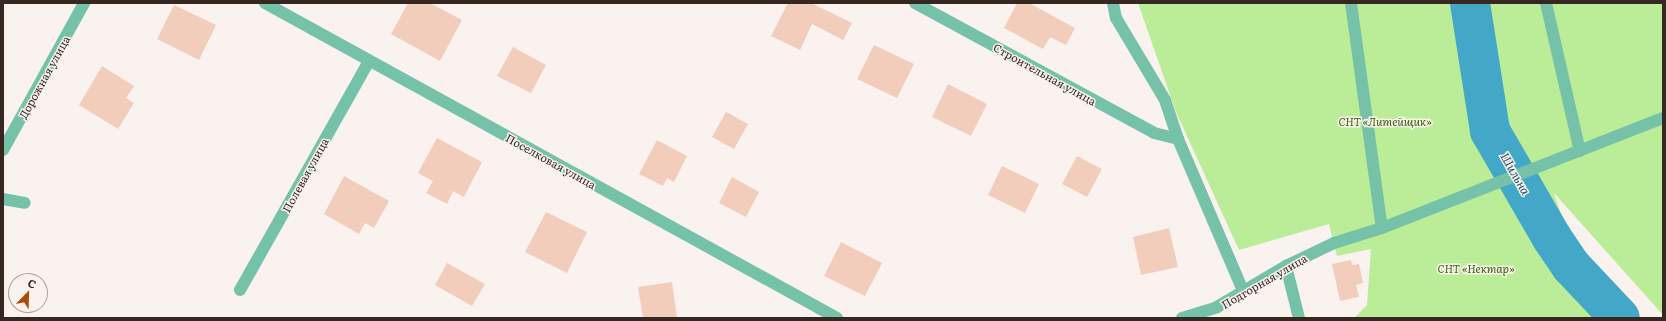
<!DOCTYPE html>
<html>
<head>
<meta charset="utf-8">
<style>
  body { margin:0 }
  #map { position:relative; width:1666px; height:321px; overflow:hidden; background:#faf2ef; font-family:Literata,serif }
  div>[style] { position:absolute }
  .green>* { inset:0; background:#bbec98 }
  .river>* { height:40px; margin:-20px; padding:0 20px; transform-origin:20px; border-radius:20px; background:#43a7c8 }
  .building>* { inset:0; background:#f3cdbc }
  .minor>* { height:12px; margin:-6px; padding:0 6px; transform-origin:6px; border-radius:6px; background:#76c2a8 }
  span { translate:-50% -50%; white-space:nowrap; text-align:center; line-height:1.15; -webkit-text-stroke:3px #faf2ef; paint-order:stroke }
  .street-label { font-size:11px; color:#362821 }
  .park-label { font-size:11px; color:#376200; font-style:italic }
  .water-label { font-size:12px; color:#1e5567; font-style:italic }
  .frame { position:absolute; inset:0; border:4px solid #362821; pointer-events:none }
  .north { position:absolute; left:8px; top:273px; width:40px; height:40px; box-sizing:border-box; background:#faf2ef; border:1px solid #aca19d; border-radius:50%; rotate:23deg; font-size:11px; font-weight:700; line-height:16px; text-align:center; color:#362821 }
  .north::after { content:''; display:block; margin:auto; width:14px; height:18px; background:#ab4a02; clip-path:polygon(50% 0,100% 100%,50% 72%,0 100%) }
</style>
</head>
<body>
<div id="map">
  <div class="green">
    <div style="clip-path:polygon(1138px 3px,1663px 3px,1663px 315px,1554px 193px,1578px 263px,1638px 318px,1354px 318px,1367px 305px,1371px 249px,1337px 256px,1329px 224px,1239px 250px,1176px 112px)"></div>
  </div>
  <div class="river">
    <div style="left:1470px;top:3px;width:130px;rotate:81.1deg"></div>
    <div style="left:1490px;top:131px;width:124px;rotate:59.9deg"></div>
    <div style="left:1552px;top:238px;width:34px;rotate:56deg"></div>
    <div style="left:1571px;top:266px;width:71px;rotate:46.7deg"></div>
  </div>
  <div class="building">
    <div style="clip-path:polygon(408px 3px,430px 3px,462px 20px,440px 61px,391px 34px)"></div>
    <div style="clip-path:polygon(788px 3px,811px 3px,852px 23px,843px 40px,812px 24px,800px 50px,771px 36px)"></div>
    <div style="clip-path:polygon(1017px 3px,1029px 3px,1075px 28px,1066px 45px,1050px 37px,1043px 49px,1004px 28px)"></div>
    <div style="clip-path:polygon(174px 5px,216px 25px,199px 60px,157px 39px)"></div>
    <div style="clip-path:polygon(874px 45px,914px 64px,897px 98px,857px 79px)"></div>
    <div style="clip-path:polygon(513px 47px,546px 65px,531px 93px,497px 76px)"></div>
    <div style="clip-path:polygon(102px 66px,134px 86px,126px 98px,134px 103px,118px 129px,79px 105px)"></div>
    <div style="clip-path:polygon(948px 84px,987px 104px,971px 136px,932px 117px)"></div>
    <div style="clip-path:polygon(726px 112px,748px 124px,734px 149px,712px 137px)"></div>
    <div style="clip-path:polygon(437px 138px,482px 162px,464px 197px,453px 191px,447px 204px,426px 193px,433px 181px,418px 173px)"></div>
    <div style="clip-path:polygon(657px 140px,687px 156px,674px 182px,667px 178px,663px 186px,639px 174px)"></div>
    <div style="clip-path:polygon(1077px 156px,1102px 169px,1087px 197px,1062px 184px)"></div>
    <div style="clip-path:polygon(1002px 166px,1039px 184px,1025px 213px,988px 195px)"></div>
    <div style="clip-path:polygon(344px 176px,389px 201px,374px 228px,365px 223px,359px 234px,324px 214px)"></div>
    <div style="clip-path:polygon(732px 177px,759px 192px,746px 217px,719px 203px)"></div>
    <div style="clip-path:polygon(546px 212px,587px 232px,567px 273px,525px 252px)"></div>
    <div style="clip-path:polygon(1169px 228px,1178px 267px,1141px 275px,1133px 237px)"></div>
    <div style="clip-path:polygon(841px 242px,882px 263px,865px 296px,824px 276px)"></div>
    <div style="clip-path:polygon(1351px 260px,1352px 265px,1359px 264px,1363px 283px,1356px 285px,1359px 297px,1340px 301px,1332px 264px)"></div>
    <div style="clip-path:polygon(447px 263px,485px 284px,472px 306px,435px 285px)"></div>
    <div style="clip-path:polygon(672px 282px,677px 318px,643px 318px,638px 287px)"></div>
  </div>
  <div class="minor">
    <div style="left:265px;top:3px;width:653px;rotate:28.84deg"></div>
    <div style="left:915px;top:3px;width:272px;rotate:28.5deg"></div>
    <div style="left:1154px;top:133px;width:25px;rotate:14deg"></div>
    <div style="left:1113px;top:3px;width:15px;rotate:79deg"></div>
    <div style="left:1116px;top:18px;width:96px;rotate:59.1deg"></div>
    <div style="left:1165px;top:100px;width:41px;rotate:71.6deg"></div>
    <div style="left:1178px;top:139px;width:165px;rotate:66.8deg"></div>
    <div style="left:1351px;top:3px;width:227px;rotate:82.2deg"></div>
    <div style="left:1546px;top:3px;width:152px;rotate:77.1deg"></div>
    <div style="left:3px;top:150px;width:168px;rotate:-61.1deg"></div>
    <div style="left:3px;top:199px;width:22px;rotate:10deg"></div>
    <div style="left:1286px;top:266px;width:54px;rotate:76deg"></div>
    <div style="left:240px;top:290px;width:263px;rotate:-60.6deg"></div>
    <div style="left:1182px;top:318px;width:37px;rotate:-17deg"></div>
    <div style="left:1217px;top:307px;width:80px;rotate:-30.7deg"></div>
    <div style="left:1286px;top:266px;width:53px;rotate:-25.6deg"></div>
    <div style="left:1334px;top:243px;width:50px;rotate:-17.4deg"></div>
    <div style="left:1382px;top:228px;width:302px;rotate:-21.4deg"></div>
  </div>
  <div class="street-label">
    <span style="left:1045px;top:74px;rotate:29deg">Строительная улица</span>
    <span style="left:44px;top:77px;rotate:-61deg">Дорожная улица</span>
    <span style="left:551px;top:161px;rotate:29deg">Поселковая улица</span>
    <span style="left:305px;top:175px;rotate:-61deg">Полевая улица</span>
    <span style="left:1264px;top:281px;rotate:-30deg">Подгорная улица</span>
  </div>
  <div class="park-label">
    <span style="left:1385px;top:121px">СНТ «Литейщик»</span>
    <span style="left:1476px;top:268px">СНТ «Нектар»</span>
  </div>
  <div class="water-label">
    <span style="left:1515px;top:174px;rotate:60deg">Шильна</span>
  </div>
  <div class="frame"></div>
  <div class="north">С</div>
</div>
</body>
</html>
